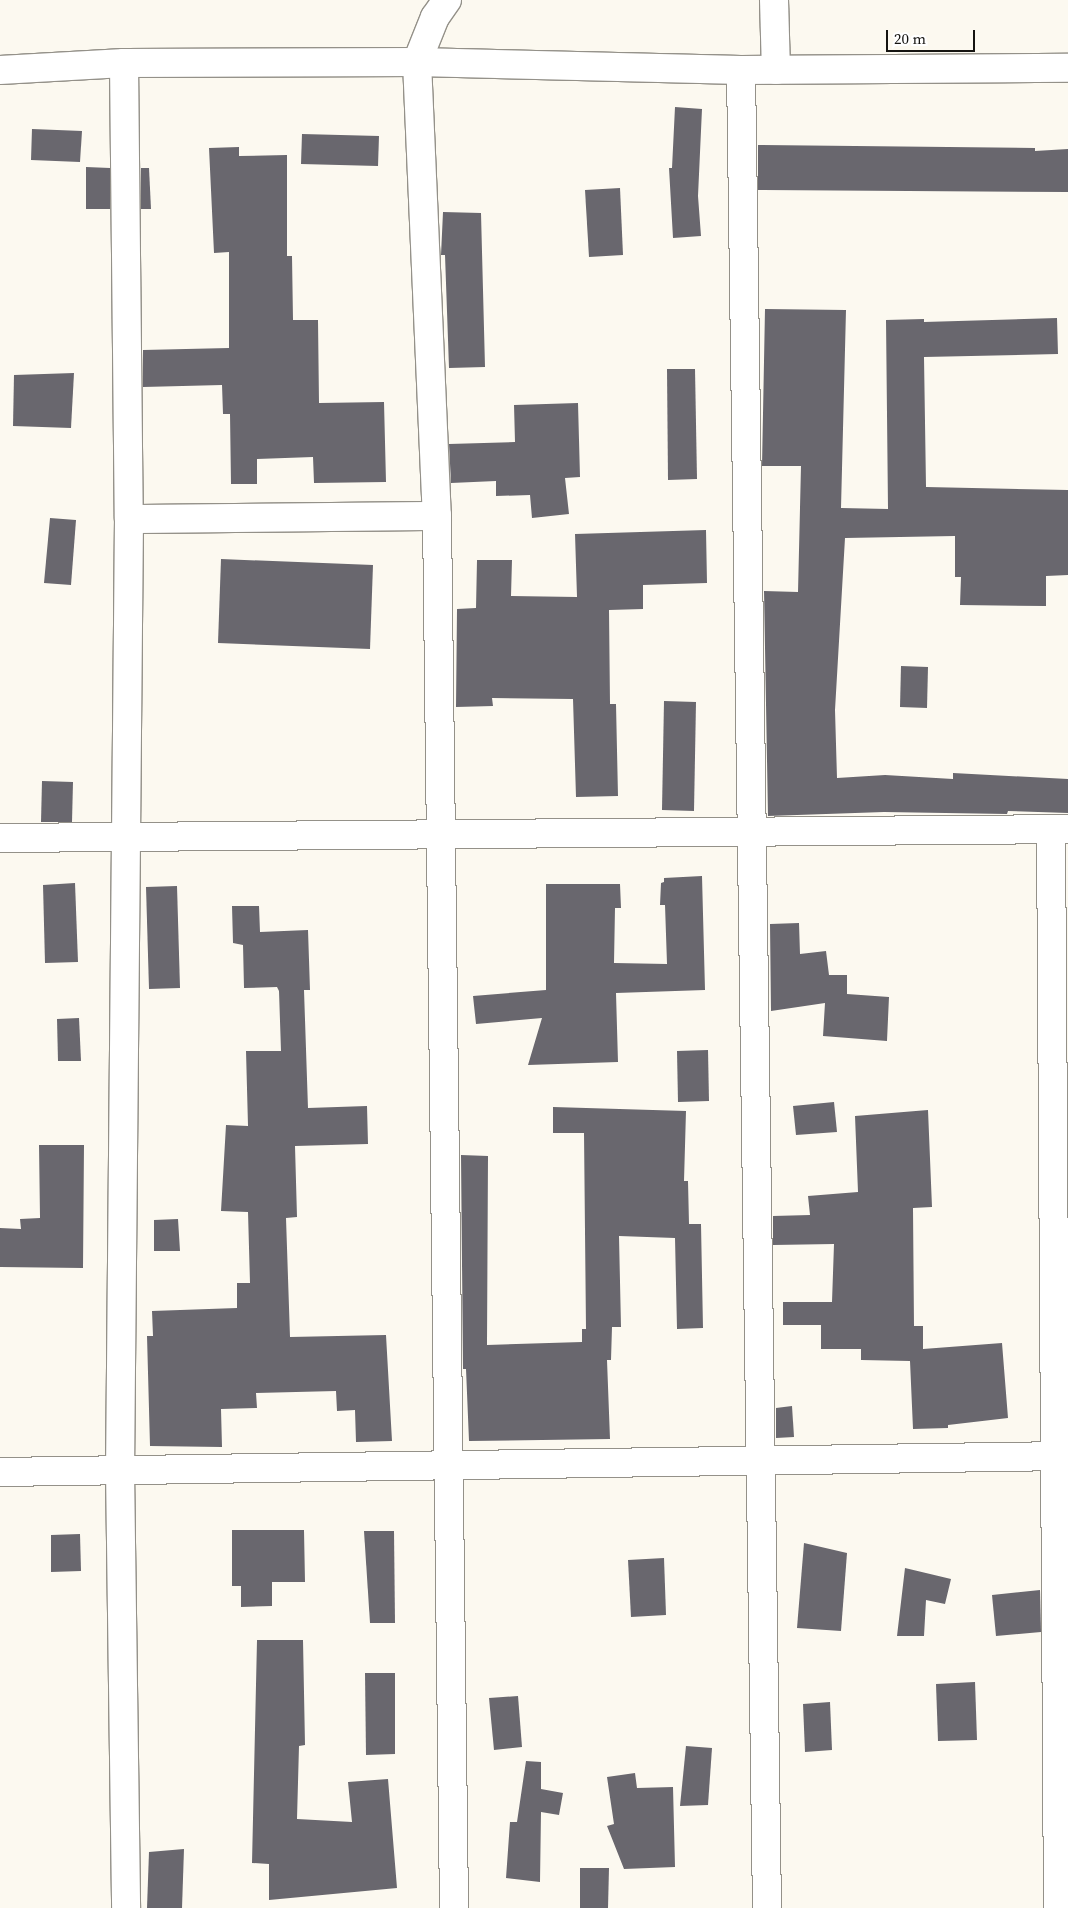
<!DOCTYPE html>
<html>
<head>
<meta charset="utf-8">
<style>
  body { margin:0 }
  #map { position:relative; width:1068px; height:1908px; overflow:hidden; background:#fcf9f0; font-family:"Source Serif 4",serif }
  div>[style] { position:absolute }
  .building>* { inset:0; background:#69676e }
  .roads { filter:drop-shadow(1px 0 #949189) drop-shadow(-1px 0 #949189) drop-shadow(0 1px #949189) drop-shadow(0 -1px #949189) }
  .minor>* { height:28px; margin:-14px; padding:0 14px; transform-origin:14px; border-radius:14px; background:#fff }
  span { translate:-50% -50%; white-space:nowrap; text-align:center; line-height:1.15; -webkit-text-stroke:4.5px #fff; paint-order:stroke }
  .scale { position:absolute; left:886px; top:30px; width:89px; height:22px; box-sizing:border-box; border:2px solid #151411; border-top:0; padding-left:6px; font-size:15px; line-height:18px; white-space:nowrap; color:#151411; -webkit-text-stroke:4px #fff; paint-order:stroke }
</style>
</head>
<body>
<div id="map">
  <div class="building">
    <div style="clip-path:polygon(675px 107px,702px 109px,698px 196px,701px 236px,673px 238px,669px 168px,672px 168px)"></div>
    <div style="clip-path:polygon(32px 129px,82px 131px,80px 162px,31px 160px)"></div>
    <div style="clip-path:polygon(302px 134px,379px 136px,378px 166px,301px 164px)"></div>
    <div style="clip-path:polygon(758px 145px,1035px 148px,1035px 151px,1068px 149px,1068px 192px,758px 190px)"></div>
    <div style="clip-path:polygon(239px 147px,239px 156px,287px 155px,287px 256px,292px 256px,293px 320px,318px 320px,319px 403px,384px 402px,386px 482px,314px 483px,313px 457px,257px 459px,257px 484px,231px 484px,230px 414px,223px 414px,222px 385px,143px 387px,143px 350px,229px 348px,229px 252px,214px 253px,209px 148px)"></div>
    <div style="clip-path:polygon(86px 167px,110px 168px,110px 209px,86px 209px)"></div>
    <div style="clip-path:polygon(141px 168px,149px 168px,151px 209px,141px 209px)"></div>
    <div style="clip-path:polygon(620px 188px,623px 255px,589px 257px,585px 190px)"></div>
    <div style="clip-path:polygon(443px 212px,481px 213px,485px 367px,449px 368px,445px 255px,441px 255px)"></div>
    <div style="clip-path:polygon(765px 309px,846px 310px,841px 508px,888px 509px,886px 320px,924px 319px,924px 322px,1057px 318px,1058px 354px,924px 357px,926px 487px,1068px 490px,1068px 575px,1046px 576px,1046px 606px,960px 605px,961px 577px,955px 577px,955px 536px,845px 538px,835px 710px,837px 778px,885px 775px,953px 779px,953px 773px,1068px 779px,1068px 813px,1008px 811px,1007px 814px,884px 812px,768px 816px,764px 591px,798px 592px,801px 466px,762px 466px)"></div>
    <div style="clip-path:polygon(667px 369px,695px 369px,697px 479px,668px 480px)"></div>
    <div style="clip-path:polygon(74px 373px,71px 428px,13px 426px,14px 375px)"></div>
    <div style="clip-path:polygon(578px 403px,580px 477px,565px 478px,569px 514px,532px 518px,530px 495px,496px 496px,496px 481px,451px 483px,449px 444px,515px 442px,514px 405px)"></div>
    <div style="clip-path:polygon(50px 518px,76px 520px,71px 585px,44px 583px)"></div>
    <div style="clip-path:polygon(706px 530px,707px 583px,643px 585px,643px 609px,609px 610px,610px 704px,616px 704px,618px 796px,576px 797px,573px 699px,492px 698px,493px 706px,456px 707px,457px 609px,476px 608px,477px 560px,512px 560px,511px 596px,577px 597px,575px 534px)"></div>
    <div style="clip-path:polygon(221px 559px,373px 565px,370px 649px,218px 643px)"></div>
    <div style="clip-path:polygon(901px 666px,928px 667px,927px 708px,900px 707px)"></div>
    <div style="clip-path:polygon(664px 701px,696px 702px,694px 811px,662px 810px)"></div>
    <div style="clip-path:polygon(42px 781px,73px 782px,72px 822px,41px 822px)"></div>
    <div style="clip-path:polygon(702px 876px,705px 990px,616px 993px,618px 1062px,528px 1065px,542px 1018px,476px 1024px,473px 996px,546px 990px,546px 884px,620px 884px,621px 908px,615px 908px,614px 963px,667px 964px,665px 905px,660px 905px,661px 883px,664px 882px,664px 878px)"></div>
    <div style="clip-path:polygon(75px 883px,78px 962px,45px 963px,43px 885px)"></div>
    <div style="clip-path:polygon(177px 886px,180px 988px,149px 989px,146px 887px)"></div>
    <div style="clip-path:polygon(232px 906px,259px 906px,260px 932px,308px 930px,310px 990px,304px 990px,308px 1108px,367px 1106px,368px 1144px,295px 1146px,297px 1217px,286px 1218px,290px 1337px,386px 1335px,392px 1441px,356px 1442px,355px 1410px,337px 1411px,336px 1391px,256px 1393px,257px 1408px,221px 1409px,222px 1447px,150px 1446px,147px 1336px,153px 1336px,152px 1311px,237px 1308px,237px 1283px,250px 1283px,248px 1212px,221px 1211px,226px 1125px,248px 1126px,246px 1051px,281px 1051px,279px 991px,277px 987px,244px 988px,243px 945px,233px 943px)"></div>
    <div style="clip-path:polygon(799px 923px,800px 954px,826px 951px,829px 975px,847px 975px,847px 994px,889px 997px,887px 1041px,823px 1036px,825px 1003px,771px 1011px,770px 924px)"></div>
    <div style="clip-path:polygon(79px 1018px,81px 1061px,58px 1061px,57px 1019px)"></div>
    <div style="clip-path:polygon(708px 1050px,709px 1101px,678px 1102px,677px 1051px)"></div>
    <div style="clip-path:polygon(834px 1102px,837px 1132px,796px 1135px,793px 1106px)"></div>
    <div style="clip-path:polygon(553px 1107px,686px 1111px,684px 1181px,688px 1181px,689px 1224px,701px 1224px,703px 1328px,677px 1329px,675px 1238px,619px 1236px,621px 1327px,612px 1327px,611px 1360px,607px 1360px,610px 1439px,469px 1441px,466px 1369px,463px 1369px,461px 1155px,488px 1156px,487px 1345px,582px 1342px,582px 1329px,586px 1329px,584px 1133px,553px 1133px)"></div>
    <div style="clip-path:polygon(928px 1110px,932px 1207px,913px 1208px,914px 1326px,923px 1326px,923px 1349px,1002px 1343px,1008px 1418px,948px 1425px,948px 1428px,913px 1429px,910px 1361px,861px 1360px,861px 1349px,821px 1349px,821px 1325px,783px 1325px,783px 1302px,832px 1302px,834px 1244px,773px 1245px,773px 1216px,810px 1215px,808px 1196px,858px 1192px,855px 1116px)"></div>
    <div style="clip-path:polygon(39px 1145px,84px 1145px,83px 1268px,0 1267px,0 1228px,21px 1229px,20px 1219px,40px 1218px)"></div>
    <div style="clip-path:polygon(178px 1219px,180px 1251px,154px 1251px,154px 1220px)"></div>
    <div style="clip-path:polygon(792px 1406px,794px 1437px,776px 1438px,776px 1408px)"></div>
    <div style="clip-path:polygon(232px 1530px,304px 1530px,305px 1582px,272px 1582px,272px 1606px,241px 1607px,241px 1586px,232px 1586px)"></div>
    <div style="clip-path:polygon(364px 1531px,394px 1531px,395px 1623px,370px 1623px)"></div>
    <div style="clip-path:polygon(80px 1534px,81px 1571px,51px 1572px,51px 1535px)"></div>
    <div style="clip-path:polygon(804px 1543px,847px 1553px,841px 1631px,797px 1628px)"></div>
    <div style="clip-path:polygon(664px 1558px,666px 1615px,631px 1617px,628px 1560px)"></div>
    <div style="clip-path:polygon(905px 1568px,951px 1579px,945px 1604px,926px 1600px,924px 1636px,897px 1636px)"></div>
    <div style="clip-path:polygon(1040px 1590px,1041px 1632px,996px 1636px,992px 1595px)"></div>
    <div style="clip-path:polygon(257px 1640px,303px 1640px,305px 1745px,299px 1746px,297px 1819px,352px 1822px,348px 1782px,388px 1779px,397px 1888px,269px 1900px,269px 1864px,252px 1863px)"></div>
    <div style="clip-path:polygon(365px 1673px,395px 1673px,395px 1754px,366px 1755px)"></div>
    <div style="clip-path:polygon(975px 1682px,977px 1740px,938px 1741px,936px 1684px)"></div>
    <div style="clip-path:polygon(518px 1696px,522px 1747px,494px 1750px,489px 1698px)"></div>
    <div style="clip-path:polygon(830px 1702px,832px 1750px,805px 1752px,803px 1704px)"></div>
    <div style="clip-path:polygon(686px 1746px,712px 1748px,708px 1805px,680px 1806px)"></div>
    <div style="clip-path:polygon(526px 1761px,541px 1762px,541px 1789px,563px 1793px,559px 1815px,541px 1812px,540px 1882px,506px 1878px,510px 1822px,517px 1822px)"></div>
    <div style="clip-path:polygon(635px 1773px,637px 1788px,673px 1787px,675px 1867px,624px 1869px,607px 1826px,614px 1824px,607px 1777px)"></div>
    <div style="clip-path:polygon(184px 1849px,182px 1908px,147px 1908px,149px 1852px)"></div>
    <div style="clip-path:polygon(580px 1868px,609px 1868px,608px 1908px,580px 1908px)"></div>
  </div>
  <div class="roads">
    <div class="minor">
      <div style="left:447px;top:0;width:21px;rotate:125deg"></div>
      <div style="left:435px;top:17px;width:48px;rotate:111.8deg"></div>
      <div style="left:417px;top:62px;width:454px;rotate:87.5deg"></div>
      <div style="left:437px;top:516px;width:1392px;rotate:89.3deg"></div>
      <div style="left:774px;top:0;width:70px;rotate:88.4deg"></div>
      <div style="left:124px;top:63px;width:456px;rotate:89.4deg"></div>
      <div style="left:129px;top:519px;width:951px;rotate:90.54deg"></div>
      <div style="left:120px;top:1470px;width:438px;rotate:89.2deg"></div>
      <div style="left:0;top:70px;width:124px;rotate:-3.2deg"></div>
      <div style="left:124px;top:63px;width:293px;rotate:-0.2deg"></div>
      <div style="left:417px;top:62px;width:324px;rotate:1.4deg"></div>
      <div style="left:741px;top:70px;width:327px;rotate:-0.4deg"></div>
      <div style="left:741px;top:70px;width:1838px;rotate:89.19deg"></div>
      <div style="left:129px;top:519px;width:308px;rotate:-0.6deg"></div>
      <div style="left:1051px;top:829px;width:1079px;rotate:89.63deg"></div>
      <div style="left:0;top:838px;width:1068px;rotate:-0.48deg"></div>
      <div style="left:0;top:1472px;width:1068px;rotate:-0.86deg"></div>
    </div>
  </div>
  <div class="scale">20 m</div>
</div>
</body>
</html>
